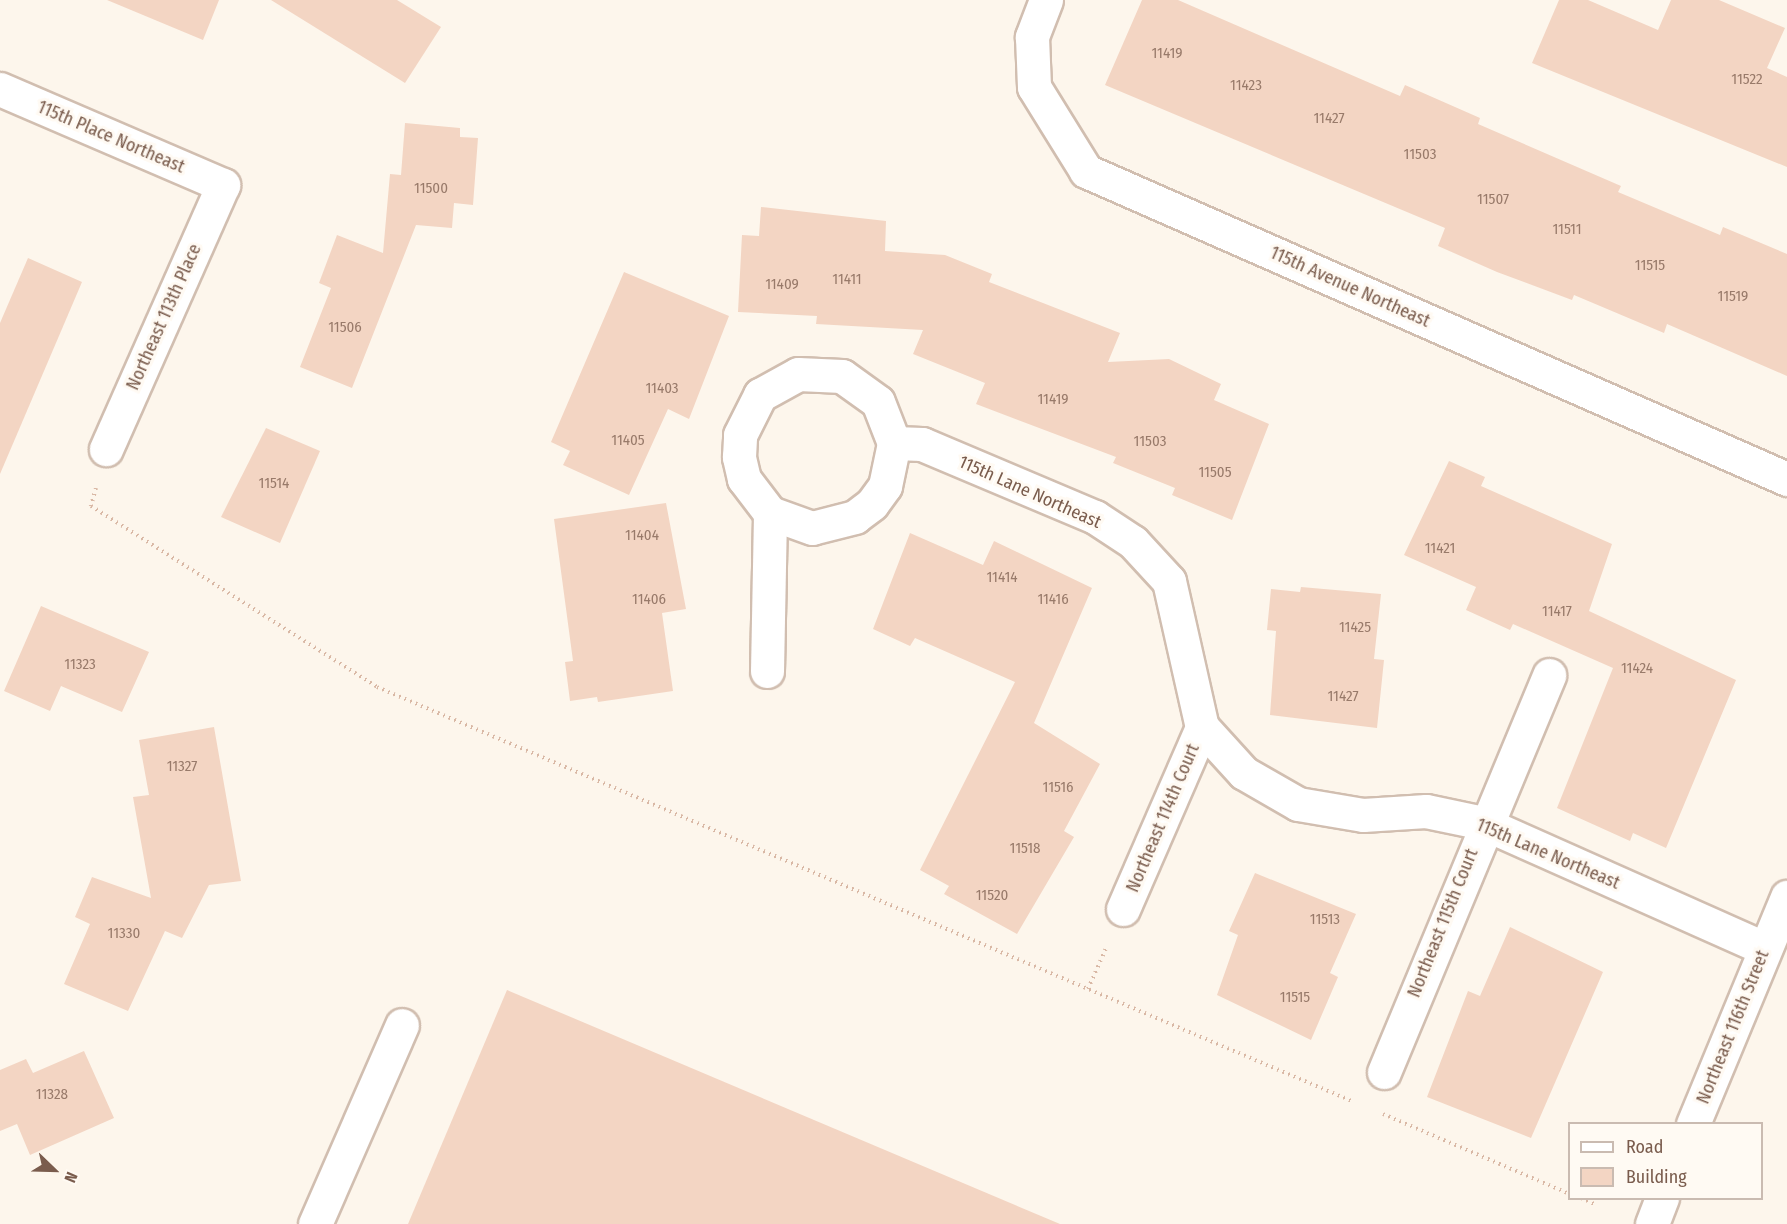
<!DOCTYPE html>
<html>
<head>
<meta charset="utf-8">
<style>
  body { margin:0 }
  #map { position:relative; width:1787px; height:1224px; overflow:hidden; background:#fdf6ec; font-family:"Fira Sans Condensed",sans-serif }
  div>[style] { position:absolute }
  .building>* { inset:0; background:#f3d5c3 }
  .path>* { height:4px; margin-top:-2px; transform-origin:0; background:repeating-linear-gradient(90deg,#d9b8a5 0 1.5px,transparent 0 6px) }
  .roads { filter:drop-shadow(2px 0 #d1beb0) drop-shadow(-2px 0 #d1beb0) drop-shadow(0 2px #d1beb0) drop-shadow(0 -2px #d1beb0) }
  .minor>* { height:33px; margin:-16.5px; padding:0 16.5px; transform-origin:16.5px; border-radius:16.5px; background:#fff }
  span { translate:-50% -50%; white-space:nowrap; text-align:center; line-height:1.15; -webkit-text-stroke:6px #fffaf3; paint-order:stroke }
  .number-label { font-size:15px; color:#987a6a }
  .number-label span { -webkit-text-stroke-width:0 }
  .street-label { font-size:18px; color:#7a5c4d }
  .legend { position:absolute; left:1568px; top:1122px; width:195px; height:78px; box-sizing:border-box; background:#fffaf3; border:2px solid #cabbb1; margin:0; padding:8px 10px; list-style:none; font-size:18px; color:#7a5c4d }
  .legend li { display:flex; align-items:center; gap:12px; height:30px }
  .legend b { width:30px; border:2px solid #cabbb1 }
  .north { position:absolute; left:24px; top:1140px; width:60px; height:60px; -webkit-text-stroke:4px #fffaf3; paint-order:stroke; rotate:113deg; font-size:16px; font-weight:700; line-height:24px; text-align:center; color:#7a5c4d }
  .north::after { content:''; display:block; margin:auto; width:21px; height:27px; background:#7a5c4d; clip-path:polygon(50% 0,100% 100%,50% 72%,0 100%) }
</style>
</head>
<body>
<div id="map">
  <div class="building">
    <div style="clip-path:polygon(107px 0,219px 0,203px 40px)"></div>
    <div style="clip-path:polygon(271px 0,397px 0,441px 27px,405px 83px)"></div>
    <div style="clip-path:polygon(1142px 0,1178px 0,1400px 96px,1405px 85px,1480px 118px,1478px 124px,1621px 186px,1618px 192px,1720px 235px,1723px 227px,1787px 254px,1787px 376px,1667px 324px,1664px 333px,1574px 295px,1572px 300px,1497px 272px,1438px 246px,1445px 228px,1105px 85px)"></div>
    <div style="clip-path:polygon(1559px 0,1588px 0,1658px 30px,1671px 0,1719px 0,1785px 28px,1767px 68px,1787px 77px,1787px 167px,1532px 63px)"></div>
    <div style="clip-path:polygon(405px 123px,460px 128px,460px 137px,478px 138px,473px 205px,454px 203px,452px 228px,416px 225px,352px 388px,300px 367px,331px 288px,319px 283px,337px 235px,383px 253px,390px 174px,401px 175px)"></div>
    <div style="clip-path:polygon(761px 207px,886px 221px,885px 251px,945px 255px,992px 274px,989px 282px,1120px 333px,1108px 362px,1169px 359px,1221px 384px,1214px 400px,1269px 424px,1232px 520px,1172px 495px,1175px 488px,1113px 463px,1116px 457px,976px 404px,985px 383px,913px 354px,923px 330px,816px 324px,817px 316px,738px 312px,742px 235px,759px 236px)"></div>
    <div style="clip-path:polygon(28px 258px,82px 282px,0 474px,0 323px)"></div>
    <div style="clip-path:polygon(624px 272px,729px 316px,689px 419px,668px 409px,629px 495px,563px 465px,570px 451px,551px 442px)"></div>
    <div style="clip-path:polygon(266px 428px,320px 451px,280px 543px,221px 517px)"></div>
    <div style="clip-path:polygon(1449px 461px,1485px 477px,1481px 486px,1612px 544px,1589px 611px,1736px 680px,1666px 848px,1633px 833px,1630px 841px,1557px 808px,1613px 668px,1513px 624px,1510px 630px,1466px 610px,1476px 587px,1404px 555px)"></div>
    <div style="clip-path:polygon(666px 503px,686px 609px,662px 613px,673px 691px,598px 702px,597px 697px,570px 701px,565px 662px,573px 661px,554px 519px)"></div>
    <div style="clip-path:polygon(910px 533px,983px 565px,994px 541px,1092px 588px,1034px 723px,1100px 764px,1064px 831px,1074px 837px,1017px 934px,944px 894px,949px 886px,920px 870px,1015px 682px,915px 638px,910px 646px,873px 629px)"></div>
    <div style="clip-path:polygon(1301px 587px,1381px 594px,1374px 659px,1384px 660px,1377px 728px,1270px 715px,1276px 631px,1267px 630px,1271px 589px,1300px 592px)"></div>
    <div style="clip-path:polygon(41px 606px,149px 652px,122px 712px,61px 686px,50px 711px,4px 691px)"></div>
    <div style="clip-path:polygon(214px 727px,241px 881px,209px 885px,182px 938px,165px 931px,128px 1011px,64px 984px,90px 924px,75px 917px,92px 877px,151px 898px,133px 797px,149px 795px,139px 740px)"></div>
    <div style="clip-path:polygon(1255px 873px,1356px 914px,1330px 973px,1338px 977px,1311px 1040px,1217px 995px,1238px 935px,1229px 931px)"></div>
    <div style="clip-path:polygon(1510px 927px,1603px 972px,1531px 1138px,1427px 1097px,1468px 991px,1480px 996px)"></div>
    <div style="clip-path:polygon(507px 990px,1060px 1224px,408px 1224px)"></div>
    <div style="clip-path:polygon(84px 1051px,114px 1118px,30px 1155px,17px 1124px,0 1131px,0 1070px,26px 1059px,33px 1073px)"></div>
  </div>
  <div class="path">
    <div style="left:96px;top:488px;width:19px;rotate:106deg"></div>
    <div style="left:91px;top:506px;width:338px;rotate:32.3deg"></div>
    <div style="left:377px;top:687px;width:1061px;rotate:23.01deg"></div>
    <div style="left:1088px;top:989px;width:47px;rotate:-66.2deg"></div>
    <div style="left:1383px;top:1114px;width:203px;rotate:23.2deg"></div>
    <div style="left:1581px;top:1198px;width:17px;rotate:24deg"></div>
  </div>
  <div class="roads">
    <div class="minor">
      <div style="left:1046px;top:0;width:40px;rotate:111deg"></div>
      <div style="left:1032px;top:37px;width:50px;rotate:87.7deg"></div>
      <div style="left:1034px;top:87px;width:99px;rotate:58.2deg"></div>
      <div style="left:1086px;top:171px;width:766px;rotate:23.72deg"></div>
      <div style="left:0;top:89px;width:243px;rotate:23.3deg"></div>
      <div style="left:223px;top:185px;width:289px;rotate:113.9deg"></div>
      <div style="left:894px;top:443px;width:44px;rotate:101.8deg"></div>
      <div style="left:885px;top:486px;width:22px;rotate:126deg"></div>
      <div style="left:872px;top:504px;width:21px;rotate:143deg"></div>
      <div style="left:855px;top:517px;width:44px;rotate:165.7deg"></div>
      <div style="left:812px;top:528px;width:45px;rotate:-160.3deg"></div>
      <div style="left:770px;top:513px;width:43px;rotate:-127.4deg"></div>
      <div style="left:744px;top:479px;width:23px;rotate:-103deg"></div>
      <div style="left:739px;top:457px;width:22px;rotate:-87deg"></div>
      <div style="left:740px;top:435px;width:45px;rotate:-63.4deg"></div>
      <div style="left:760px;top:395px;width:43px;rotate:-28.9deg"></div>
      <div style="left:798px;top:374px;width:44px;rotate:2.6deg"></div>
      <div style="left:842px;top:376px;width:44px;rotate:35.8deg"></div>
      <div style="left:878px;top:402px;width:44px;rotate:68.7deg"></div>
      <div style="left:894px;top:443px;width:28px;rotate:2deg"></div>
      <div style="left:922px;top:444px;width:188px;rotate:22.9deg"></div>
      <div style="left:1095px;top:517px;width:45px;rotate:33.3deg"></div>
      <div style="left:1133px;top:542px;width:53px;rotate:47.3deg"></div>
      <div style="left:1169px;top:581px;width:150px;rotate:77.3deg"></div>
      <div style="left:1202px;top:727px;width:62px;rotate:47.6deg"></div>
      <div style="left:1244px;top:773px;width:62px;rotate:29.9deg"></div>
      <div style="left:1298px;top:804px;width:66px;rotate:9.6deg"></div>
      <div style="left:1363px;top:815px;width:63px;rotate:-3.6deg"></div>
      <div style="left:1426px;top:811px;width:58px;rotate:11.9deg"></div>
      <div style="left:1483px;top:823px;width:308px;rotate:24deg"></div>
      <div style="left:767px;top:671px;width:158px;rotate:-88.9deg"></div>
      <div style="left:1123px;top:909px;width:198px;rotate:-66.5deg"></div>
      <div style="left:1384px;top:1072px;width:430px;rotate:-67.4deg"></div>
      <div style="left:1693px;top:1124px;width:246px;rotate:-67.5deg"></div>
      <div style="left:315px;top:1224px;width:217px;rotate:-66.4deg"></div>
      <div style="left:1652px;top:1224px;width:28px;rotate:-69deg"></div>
    </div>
  </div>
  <div class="number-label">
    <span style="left:1167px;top:54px">11419</span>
    <span style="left:1747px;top:80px">11522</span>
    <span style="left:1246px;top:86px">11423</span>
    <span style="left:1329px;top:119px">11427</span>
    <span style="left:1420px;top:155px">11503</span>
    <span style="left:431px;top:189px">11500</span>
    <span style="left:1493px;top:200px">11507</span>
    <span style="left:1567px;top:230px">11511</span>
    <span style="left:1650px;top:266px">11515</span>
    <span style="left:847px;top:280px">11411</span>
    <span style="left:782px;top:285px">11409</span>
    <span style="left:1733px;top:297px">11519</span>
    <span style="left:345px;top:328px">11506</span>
    <span style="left:662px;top:389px">11403</span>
    <span style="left:1053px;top:400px">11419</span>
    <span style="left:628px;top:441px">11405</span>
    <span style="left:1150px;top:442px">11503</span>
    <span style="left:1215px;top:473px">11505</span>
    <span style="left:274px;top:484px">11514</span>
    <span style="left:642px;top:536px">11404</span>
    <span style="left:1440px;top:549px">11421</span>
    <span style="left:1002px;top:578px">11414</span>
    <span style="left:649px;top:600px">11406</span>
    <span style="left:1053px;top:600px">11416</span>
    <span style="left:1557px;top:612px">11417</span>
    <span style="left:1355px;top:628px">11425</span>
    <span style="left:80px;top:665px">11323</span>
    <span style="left:1637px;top:669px">11424</span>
    <span style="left:1343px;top:697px">11427</span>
    <span style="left:182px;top:767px">11327</span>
    <span style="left:1058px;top:788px">11516</span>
    <span style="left:1025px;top:849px">11518</span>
    <span style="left:992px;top:896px">11520</span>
    <span style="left:1325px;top:920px">11513</span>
    <span style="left:124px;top:934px">11330</span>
    <span style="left:1295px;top:998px">11515</span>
    <span style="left:52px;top:1095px">11328</span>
  </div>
  <div class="street-label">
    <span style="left:111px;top:137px;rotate:23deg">115th Place Northeast</span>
    <span style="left:1350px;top:287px;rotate:24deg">115th Avenue Northeast</span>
    <span style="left:164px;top:317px;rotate:-66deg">Northeast 113th Place</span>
    <span style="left:1030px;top:492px;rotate:24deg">115th Lane Northeast</span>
    <span style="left:1163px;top:818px;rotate:-67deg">Northeast 114th Court</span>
    <span style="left:1548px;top:854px;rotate:23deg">115th Lane Northeast</span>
    <span style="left:1443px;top:923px;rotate:-68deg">Northeast 115th Court</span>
    <span style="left:1733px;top:1027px;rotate:-68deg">Northeast 116th Street</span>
  </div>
  <ul class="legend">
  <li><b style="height:8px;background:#fff"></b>Road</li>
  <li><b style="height:16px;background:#f3d5c3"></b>Building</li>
  </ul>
  <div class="north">N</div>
</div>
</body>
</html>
